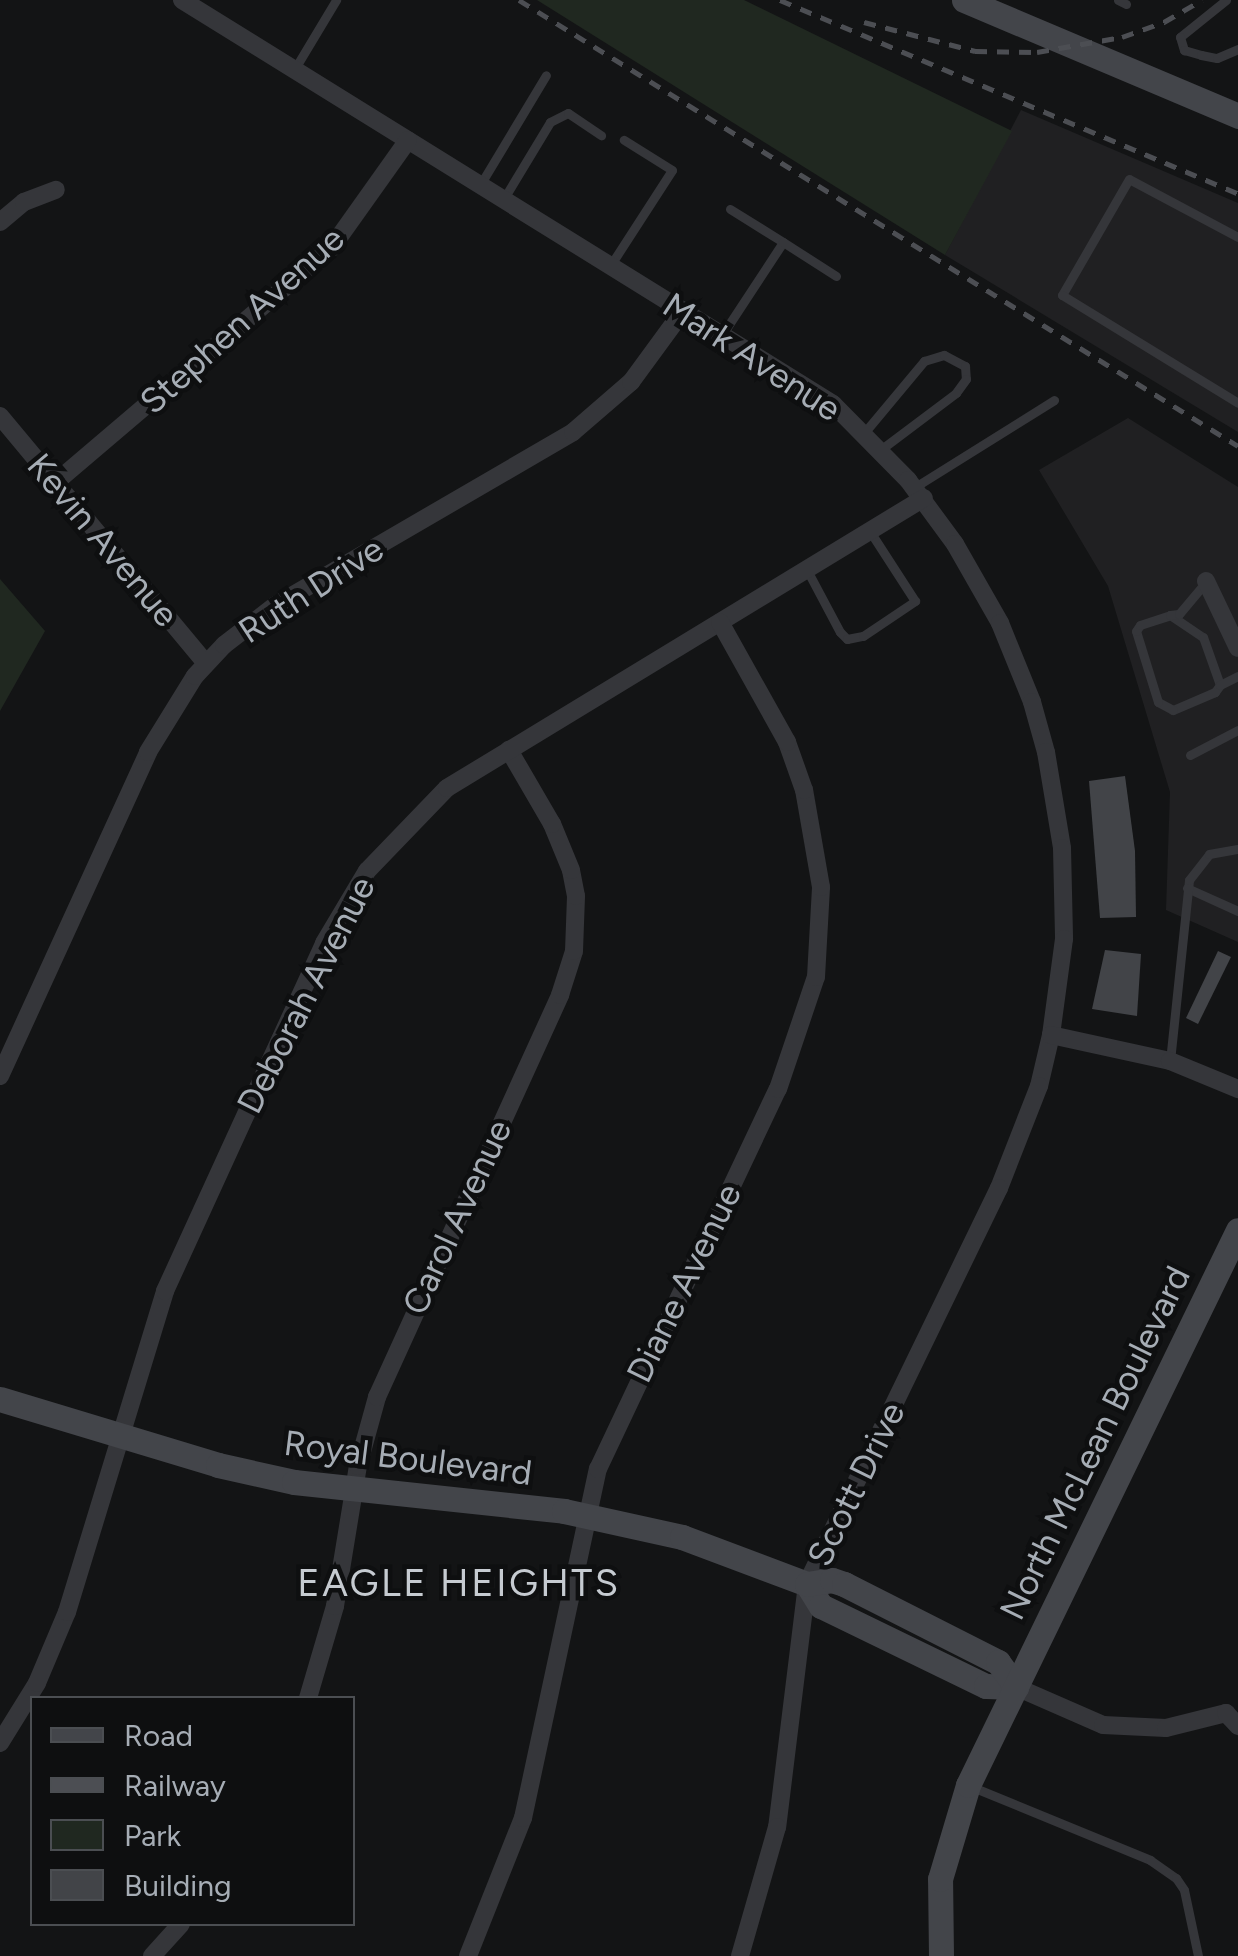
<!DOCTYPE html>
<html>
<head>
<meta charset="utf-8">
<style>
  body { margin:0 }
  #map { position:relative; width:1238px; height:1956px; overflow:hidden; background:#131415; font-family:Figtree,sans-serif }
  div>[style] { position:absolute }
  .built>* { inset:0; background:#202022 }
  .green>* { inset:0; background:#202820 }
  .building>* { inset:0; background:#424448 }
  .lane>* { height:9px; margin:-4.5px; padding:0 4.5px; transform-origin:4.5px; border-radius:4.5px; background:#35363a }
  .street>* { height:18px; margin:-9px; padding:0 9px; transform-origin:9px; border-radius:9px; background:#35363a }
  .secondary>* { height:25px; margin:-12.5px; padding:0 12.5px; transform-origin:12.5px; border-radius:12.5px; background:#43454a }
  .rail>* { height:5px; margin-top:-2.5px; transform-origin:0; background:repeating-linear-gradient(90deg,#4c4e53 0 12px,transparent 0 22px) }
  span { translate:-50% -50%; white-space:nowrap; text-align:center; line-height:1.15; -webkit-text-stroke:9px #0e0f10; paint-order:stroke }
  .street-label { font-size:35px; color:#a6adb5 }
  .neighbourhood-label { font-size:38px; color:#c6cbd1; letter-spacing:2.5px }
  .legend { position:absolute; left:30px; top:1696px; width:325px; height:230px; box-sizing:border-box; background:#0e0f10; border:2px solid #4b4e52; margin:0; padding:12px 18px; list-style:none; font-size:30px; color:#a6adb5 }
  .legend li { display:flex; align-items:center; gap:20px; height:50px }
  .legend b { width:50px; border:2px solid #4b4e52 }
</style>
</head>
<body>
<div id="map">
  <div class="built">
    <div style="clip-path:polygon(1021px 110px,1238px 203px,1238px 432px,945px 255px)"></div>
    <div style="clip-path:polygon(1128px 418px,1238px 487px,1238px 942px,1166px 910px,1170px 792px,1108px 586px,1039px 470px)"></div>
  </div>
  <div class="green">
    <div style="clip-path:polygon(537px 0,744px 0,1012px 131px,945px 255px)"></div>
    <div style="clip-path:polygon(0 579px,45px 631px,0 711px)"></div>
  </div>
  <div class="building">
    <div style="clip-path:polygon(1125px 776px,1135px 851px,1136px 917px,1100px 918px,1089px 781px)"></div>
    <div style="clip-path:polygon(1105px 950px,1141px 954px,1137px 1016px,1092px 1009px)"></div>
    <div style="clip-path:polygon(1218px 951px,1231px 957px,1198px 1024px,1186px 1018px)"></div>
  </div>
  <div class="lane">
    <div style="left:1118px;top:0;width:9px;rotate:27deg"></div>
    <div style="left:1226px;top:0;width:59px;rotate:141.2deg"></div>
    <div style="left:1180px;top:37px;width:14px;rotate:73deg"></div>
    <div style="left:1184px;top:50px;width:18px;rotate:16deg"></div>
    <div style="left:1201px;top:55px;width:16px;rotate:11deg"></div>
    <div style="left:1217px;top:58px;width:23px;rotate:-23deg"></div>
    <div style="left:294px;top:70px;width:82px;rotate:-59deg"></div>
    <div style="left:480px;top:185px;width:128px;rotate:-59deg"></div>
    <div style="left:503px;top:200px;width:91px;rotate:-58.9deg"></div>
    <div style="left:550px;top:122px;width:20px;rotate:-27deg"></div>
    <div style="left:568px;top:113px;width:40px;rotate:34deg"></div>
    <div style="left:730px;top:209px;width:62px;rotate:31.9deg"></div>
    <div style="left:1238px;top:237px;width:123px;rotate:-152deg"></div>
    <div style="left:1129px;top:179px;width:134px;rotate:120deg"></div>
    <div style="left:1062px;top:295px;width:206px;rotate:31.5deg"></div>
    <div style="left:610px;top:266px;width:114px;rotate:-57.1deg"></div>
    <div style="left:672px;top:170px;width:57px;rotate:-148deg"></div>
    <div style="left:722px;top:335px;width:111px;rotate:-56.7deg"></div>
    <div style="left:783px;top:242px;width:63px;rotate:32.7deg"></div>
    <div style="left:864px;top:433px;width:94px;rotate:-50.2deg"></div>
    <div style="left:924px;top:361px;width:21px;rotate:-17deg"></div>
    <div style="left:944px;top:355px;width:24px;rotate:28deg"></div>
    <div style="left:965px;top:366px;width:13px;rotate:86deg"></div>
    <div style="left:966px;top:379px;width:17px;rotate:126deg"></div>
    <div style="left:956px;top:393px;width:95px;rotate:143.1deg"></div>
    <div style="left:915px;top:487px;width:164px;rotate:-32deg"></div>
    <div style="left:807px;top:570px;width:70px;rotate:62deg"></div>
    <div style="left:840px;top:632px;width:10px;rotate:45deg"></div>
    <div style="left:847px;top:639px;width:16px;rotate:-11deg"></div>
    <div style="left:863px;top:636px;width:63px;rotate:-33.9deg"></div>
    <div style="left:915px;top:601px;width:81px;rotate:-122.9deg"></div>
    <div style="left:1170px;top:615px;width:40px;rotate:34deg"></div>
    <div style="left:1203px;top:637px;width:51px;rotate:70.5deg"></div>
    <div style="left:1220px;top:685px;width:9px;rotate:126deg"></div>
    <div style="left:1215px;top:692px;width:46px;rotate:156.8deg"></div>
    <div style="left:1173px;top:710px;width:17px;rotate:-152deg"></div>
    <div style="left:1158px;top:702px;width:74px;rotate:-107.2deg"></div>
    <div style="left:1136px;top:631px;width:7px;rotate:-56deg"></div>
    <div style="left:1140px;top:625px;width:32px;rotate:-18deg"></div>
    <div style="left:1170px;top:615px;width:9px;rotate:-6deg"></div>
    <div style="left:1179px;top:614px;width:40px;rotate:-50deg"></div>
    <div style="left:1220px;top:685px;width:20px;rotate:-27deg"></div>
    <div style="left:1190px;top:755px;width:54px;rotate:-27.5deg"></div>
    <div style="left:1187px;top:888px;width:56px;rotate:24.3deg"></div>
    <div style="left:1170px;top:1061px;width:182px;rotate:-84deg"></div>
    <div style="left:1189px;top:880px;width:33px;rotate:-52deg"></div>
    <div style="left:1209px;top:854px;width:29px;rotate:-10deg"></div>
    <div style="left:970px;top:1786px;width:195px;rotate:22.3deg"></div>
    <div style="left:1150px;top:1860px;width:32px;rotate:35deg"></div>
    <div style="left:1176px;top:1878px;width:14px;rotate:56deg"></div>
    <div style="left:1184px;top:1890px;width:67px;rotate:78deg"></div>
  </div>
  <div class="street">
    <div style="left:182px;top:0;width:766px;rotate:31.82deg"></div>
    <div style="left:833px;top:404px;width:107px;rotate:45.4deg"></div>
    <div style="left:908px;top:480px;width:79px;rotate:53.7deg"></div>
    <div style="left:955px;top:544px;width:91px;rotate:60.3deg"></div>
    <div style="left:1000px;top:623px;width:85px;rotate:67.9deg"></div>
    <div style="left:1032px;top:702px;width:52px;rotate:74.4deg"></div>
    <div style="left:1046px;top:752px;width:97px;rotate:80.5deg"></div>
    <div style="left:1062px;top:848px;width:91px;rotate:88.7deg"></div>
    <div style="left:1064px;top:939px;width:97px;rotate:97.7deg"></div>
    <div style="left:1051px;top:1035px;width:52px;rotate:103.2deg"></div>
    <div style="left:1039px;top:1086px;width:110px;rotate:111.4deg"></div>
    <div style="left:999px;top:1188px;width:440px;rotate:115.9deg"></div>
    <div style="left:807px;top:1584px;width:245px;rotate:97deg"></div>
    <div style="left:777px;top:1827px;width:134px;rotate:106deg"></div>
    <div style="left:0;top:222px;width:31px;rotate:-40deg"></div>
    <div style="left:24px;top:202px;width:34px;rotate:-21deg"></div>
    <div style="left:0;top:416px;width:322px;rotate:50.2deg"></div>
    <div style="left:56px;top:482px;width:362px;rotate:-40.4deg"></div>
    <div style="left:332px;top:247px;width:131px;rotate:-54.6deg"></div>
    <div style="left:1206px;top:581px;width:74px;rotate:64.5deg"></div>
    <div style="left:1051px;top:1035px;width:122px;rotate:12.3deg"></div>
    <div style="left:1170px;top:1061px;width:74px;rotate:22.4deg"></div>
    <div style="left:0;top:1076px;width:356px;rotate:-65.4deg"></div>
    <div style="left:148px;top:752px;width:89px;rotate:-58.3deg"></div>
    <div style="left:195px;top:676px;width:42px;rotate:-46.9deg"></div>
    <div style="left:224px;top:645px;width:66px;rotate:-37.6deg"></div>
    <div style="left:276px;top:605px;width:344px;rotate:-30.2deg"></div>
    <div style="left:573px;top:432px;width:77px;rotate:-40.8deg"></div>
    <div style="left:631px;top:382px;width:88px;rotate:-53.8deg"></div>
    <div style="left:1016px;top:1687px;width:95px;rotate:23.6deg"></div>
    <div style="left:1103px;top:1725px;width:63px;rotate:2.7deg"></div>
    <div style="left:1166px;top:1728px;width:62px;rotate:-14deg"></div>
    <div style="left:1226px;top:1713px;width:18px;rotate:47deg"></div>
    <div style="left:308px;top:1698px;width:96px;rotate:-73.6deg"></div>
    <div style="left:335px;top:1606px;width:142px;rotate:-80.7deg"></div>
    <div style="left:358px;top:1466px;width:72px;rotate:-74.6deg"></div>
    <div style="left:377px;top:1397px;width:442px;rotate:-65.5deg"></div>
    <div style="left:560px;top:995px;width:46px;rotate:-72.3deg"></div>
    <div style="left:574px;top:951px;width:55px;rotate:-87.9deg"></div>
    <div style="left:576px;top:896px;width:26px;rotate:-101deg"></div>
    <div style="left:571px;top:870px;width:50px;rotate:-112.4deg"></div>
    <div style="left:552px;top:824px;width:86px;rotate:-120.2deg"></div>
    <div style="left:0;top:1743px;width:70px;rotate:-58.3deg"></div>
    <div style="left:37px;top:1683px;width:77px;rotate:-67.1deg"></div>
    <div style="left:67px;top:1612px;width:336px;rotate:-73deg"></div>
    <div style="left:165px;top:1291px;width:383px;rotate:-65.4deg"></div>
    <div style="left:324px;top:943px;width:84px;rotate:-59.2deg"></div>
    <div style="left:367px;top:871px;width:115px;rotate:-46.1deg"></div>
    <div style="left:447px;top:788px;width:558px;rotate:-31.3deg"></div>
    <div style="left:152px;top:1956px;width:43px;rotate:-47.8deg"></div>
    <div style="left:468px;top:1956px;width:149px;rotate:-68.3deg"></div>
    <div style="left:523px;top:1818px;width:357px;rotate:-77.9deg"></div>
    <div style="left:598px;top:1469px;width:420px;rotate:-64.7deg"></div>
    <div style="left:778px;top:1089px;width:118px;rotate:-71.3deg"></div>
    <div style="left:816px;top:977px;width:90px;rotate:-86.8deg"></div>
    <div style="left:821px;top:887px;width:98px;rotate:-99.9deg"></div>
    <div style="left:804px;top:790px;width:51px;rotate:-109.5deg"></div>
    <div style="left:787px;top:742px;width:137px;rotate:-119.2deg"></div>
  </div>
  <div class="secondary">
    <div style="left:964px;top:0;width:298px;rotate:22.9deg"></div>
    <div style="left:0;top:1399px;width:228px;rotate:16.8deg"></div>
    <div style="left:218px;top:1465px;width:78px;rotate:12.6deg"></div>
    <div style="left:294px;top:1482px;width:272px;rotate:6.1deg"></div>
    <div style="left:564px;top:1511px;width:121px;rotate:12.4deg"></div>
    <div style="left:682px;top:1537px;width:134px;rotate:20.6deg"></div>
    <div style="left:807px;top:1584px;width:26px;rotate:58deg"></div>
    <div style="left:821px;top:1606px;width:183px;rotate:25.9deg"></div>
    <div style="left:986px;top:1686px;width:30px;rotate:2deg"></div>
    <div style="left:807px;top:1584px;width:25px;rotate:-9deg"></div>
    <div style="left:832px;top:1580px;width:13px;rotate:18deg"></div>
    <div style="left:844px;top:1584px;width:173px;rotate:26.9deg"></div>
    <div style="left:998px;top:1662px;width:31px;rotate:54deg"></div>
    <div style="left:941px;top:1956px;width:77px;rotate:-90.7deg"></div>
    <div style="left:940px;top:1879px;width:98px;rotate:-73.4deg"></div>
    <div style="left:968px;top:1785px;width:617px;rotate:-64.06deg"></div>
  </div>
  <div class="rail">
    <div style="left:519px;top:0;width:846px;rotate:31.81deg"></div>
    <div style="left:780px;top:0;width:497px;rotate:22.9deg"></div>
    <div style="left:864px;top:22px;width:115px;rotate:14.6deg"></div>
    <div style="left:975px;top:51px;width:62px;rotate:0.9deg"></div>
    <div style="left:1037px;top:52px;width:86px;rotate:-10deg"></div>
    <div style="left:1122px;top:37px;width:45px;rotate:-19.7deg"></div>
    <div style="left:1164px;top:22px;width:44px;rotate:-30.1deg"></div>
  </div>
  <div class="street-label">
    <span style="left:242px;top:320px;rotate:-42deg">Stephen Avenue</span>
    <span style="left:752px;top:357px;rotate:33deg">Mark Avenue</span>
    <span style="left:103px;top:540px;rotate:50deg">Kevin Avenue</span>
    <span style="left:311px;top:590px;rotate:-33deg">Ruth Drive</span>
    <span style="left:306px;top:995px;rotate:-63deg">Deborah Avenue</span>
    <span style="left:457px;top:1217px;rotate:-65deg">Carol Avenue</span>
    <span style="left:684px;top:1283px;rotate:-64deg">Diane Avenue</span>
    <span style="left:1095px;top:1443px;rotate:-64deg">North McLean Boulevard</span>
    <span style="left:408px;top:1458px;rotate:7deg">Royal Boulevard</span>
    <span style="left:856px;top:1484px;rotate:-64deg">Scott Drive</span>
  </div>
  <div class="neighbourhood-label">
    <span style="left:459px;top:1584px">EAGLE HEIGHTS</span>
  </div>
  <ul class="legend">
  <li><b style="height:12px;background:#43454a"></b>Road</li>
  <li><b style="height:12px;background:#4c4e53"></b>Railway</li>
  <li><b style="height:28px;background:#202820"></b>Park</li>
  <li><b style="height:28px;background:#424448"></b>Building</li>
  </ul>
</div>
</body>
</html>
